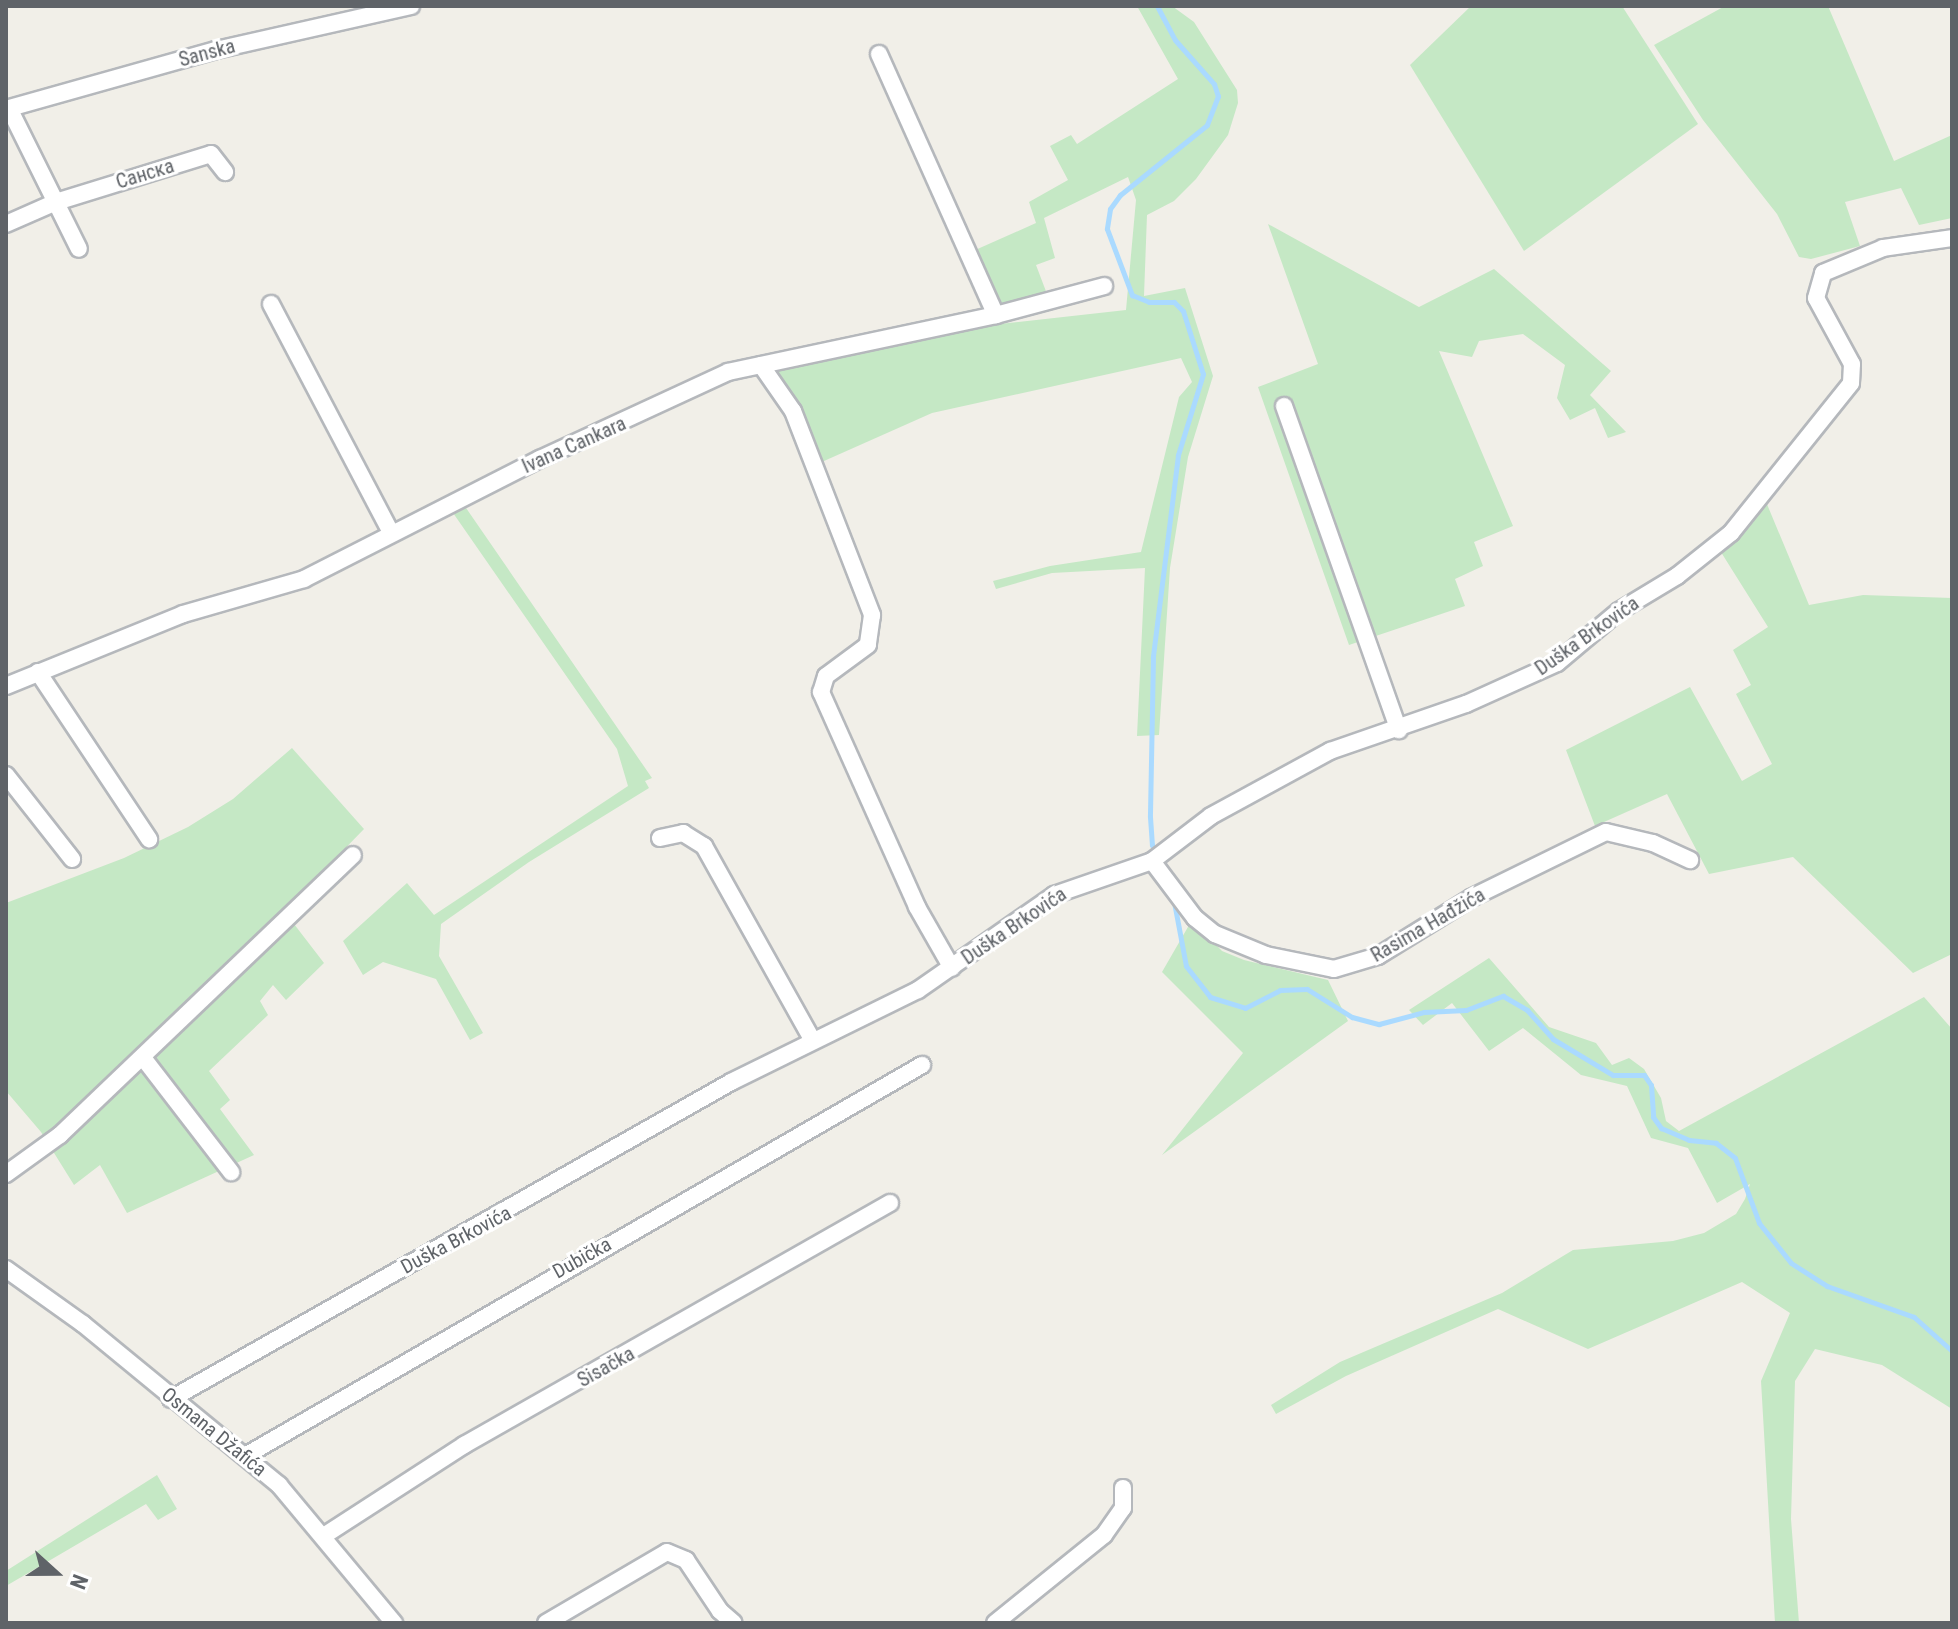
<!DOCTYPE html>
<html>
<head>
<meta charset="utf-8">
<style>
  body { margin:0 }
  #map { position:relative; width:1958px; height:1629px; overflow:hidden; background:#f1efe8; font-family:"Roboto Condensed",sans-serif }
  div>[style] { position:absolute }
  .green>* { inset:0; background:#c5e8c5 }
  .stream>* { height:5px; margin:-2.5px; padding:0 2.5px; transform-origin:2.5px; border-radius:2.5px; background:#aadaff }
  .roads { filter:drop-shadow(2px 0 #b5b8bc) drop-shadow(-2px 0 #b5b8bc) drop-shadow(0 2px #b5b8bc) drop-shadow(0 -2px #b5b8bc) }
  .street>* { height:16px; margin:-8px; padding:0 8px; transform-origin:8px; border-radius:8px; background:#fff }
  span { translate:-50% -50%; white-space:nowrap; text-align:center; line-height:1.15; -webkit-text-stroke:6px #fff; paint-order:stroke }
  .street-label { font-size:20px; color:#5f6368 }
  .frame { position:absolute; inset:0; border:8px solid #5f6368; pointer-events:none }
  .north { position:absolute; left:16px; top:1533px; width:80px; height:80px; -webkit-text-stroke:6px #fff; paint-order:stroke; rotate:111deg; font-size:22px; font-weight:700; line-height:32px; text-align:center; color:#5f6368 }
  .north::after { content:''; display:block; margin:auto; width:28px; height:36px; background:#5f6368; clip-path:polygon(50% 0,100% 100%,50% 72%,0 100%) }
</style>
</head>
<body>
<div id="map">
  <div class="green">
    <div style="clip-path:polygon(1137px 6px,1172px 6px,1194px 22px,1237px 90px,1238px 103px,1228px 135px,1196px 179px,1174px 201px,1147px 215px,1144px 296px,1185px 288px,1213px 376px,1188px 457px,1170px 568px,1159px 735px,1137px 736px,1145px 568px,1052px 573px,996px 589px,993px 581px,1050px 566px,1141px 552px,1179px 397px,1192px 382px,1181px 358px,932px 413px,815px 465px,769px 369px,972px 327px,1126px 310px,1136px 200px,1128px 177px,1044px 218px,1055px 258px,1036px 265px,1047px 294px,1002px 307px,964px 255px,1036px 223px,1029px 202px,1068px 180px,1050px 146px,1071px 135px,1077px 144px,1178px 79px)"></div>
    <div style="clip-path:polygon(1471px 6px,1622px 6px,1698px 124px,1524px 251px,1410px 65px)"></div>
    <div style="clip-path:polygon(1725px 6px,1828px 6px,1894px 161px,1952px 135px,1952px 218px,1919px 225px,1901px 188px,1845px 202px,1860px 246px,1811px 259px,1799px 257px,1777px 214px,1703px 120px,1654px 45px)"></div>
    <div style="clip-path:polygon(1268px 224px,1419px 307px,1494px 269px,1611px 371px,1590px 395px,1626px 432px,1608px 438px,1595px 408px,1570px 420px,1557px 398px,1565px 365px,1523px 334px,1479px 341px,1472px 357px,1439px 351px,1513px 526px,1474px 542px,1483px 566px,1455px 579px,1465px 606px,1349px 645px,1258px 387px,1318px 364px)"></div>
    <div style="clip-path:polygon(1759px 485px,1809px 605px,1863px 595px,1952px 598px,1952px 954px,1913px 973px,1793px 857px,1709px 874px,1667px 794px,1595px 826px,1566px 750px,1690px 687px,1742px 781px,1772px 764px,1736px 694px,1751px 685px,1733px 650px,1768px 627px,1714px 541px)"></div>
    <div style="clip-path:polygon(464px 505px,652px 778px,645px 781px,649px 788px,529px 862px,441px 924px,439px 956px,483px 1033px,470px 1040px,436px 979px,383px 962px,363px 975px,343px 941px,407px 883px,434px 915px,628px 786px,617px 749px,451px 510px)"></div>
    <div style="clip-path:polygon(292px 748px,364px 829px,284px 911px,324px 963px,286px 1000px,273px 985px,260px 1001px,268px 1015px,209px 1071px,230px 1100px,220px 1109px,254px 1155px,127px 1213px,100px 1165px,74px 1185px,41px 1132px,6px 1091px,6px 903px,124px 858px,188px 827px,233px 799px)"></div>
    <div style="clip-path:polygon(1192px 920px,1222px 951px,1244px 960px,1328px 980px,1348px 1021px,1162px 1155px,1243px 1053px,1162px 972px)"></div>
    <div style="clip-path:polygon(1489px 958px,1549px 1027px,1596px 1043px,1612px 1065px,1629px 1058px,1644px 1069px,1661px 1098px,1666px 1121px,1679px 1131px,1924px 997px,1952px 1029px,1952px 1409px,1882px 1365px,1815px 1349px,1795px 1381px,1791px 1519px,1799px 1623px,1775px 1623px,1761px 1381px,1790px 1313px,1742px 1282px,1588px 1349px,1498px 1309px,1346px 1376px,1276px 1414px,1271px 1405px,1340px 1362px,1502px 1293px,1573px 1250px,1673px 1241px,1704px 1233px,1736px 1214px,1745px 1199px,1750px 1184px,1717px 1203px,1688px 1148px,1651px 1138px,1627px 1086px,1581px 1075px,1523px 1028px,1489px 1051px,1452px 1003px,1423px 1025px,1409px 1010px)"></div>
    <div style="clip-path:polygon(157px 1475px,177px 1509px,158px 1520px,146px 1504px,6px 1586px,6px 1571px)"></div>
  </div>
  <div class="stream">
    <div style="left:1157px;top:6px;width:38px;rotate:62deg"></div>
    <div style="left:1175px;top:40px;width:59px;rotate:48.4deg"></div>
    <div style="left:1214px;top:84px;width:13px;rotate:72deg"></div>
    <div style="left:1218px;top:96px;width:31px;rotate:111deg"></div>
    <div style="left:1207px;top:125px;width:112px;rotate:141.2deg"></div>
    <div style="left:1120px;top:195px;width:17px;rotate:126deg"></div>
    <div style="left:1110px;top:209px;width:20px;rotate:99deg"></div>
    <div style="left:1107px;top:229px;width:71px;rotate:69.3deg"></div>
    <div style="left:1132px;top:295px;width:18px;rotate:22deg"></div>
    <div style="left:1149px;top:302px;width:25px"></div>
    <div style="left:1174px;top:302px;width:13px;rotate:45deg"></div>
    <div style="left:1183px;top:311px;width:66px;rotate:72.4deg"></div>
    <div style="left:1203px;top:374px;width:85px;rotate:107.2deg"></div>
    <div style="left:1178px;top:455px;width:204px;rotate:97.1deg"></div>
    <div style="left:1153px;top:657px;width:160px;rotate:91.1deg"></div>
    <div style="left:1150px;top:817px;width:28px;rotate:86deg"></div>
    <div style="left:1152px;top:845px;width:32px;rotate:60deg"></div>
    <div style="left:1174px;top:902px;width:65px;rotate:79.4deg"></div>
    <div style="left:1186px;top:966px;width:39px;rotate:52deg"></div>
    <div style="left:1210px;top:997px;width:37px;rotate:17deg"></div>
    <div style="left:1245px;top:1008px;width:39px;rotate:-27deg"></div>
    <div style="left:1280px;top:990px;width:27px;rotate:-2deg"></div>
    <div style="left:1307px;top:989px;width:53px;rotate:31.9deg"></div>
    <div style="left:1352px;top:1017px;width:28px;rotate:15deg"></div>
    <div style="left:1379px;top:1024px;width:47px;rotate:-14.9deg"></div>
    <div style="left:1424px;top:1012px;width:42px;rotate:-2.7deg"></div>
    <div style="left:1466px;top:1010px;width:40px;rotate:-21deg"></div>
    <div style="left:1503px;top:996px;width:28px;rotate:30deg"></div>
    <div style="left:1527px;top:1010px;width:39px;rotate:48deg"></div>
    <div style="left:1553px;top:1039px;width:70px;rotate:31deg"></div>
    <div style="left:1613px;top:1075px;width:31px"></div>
    <div style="left:1644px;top:1075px;width:12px;rotate:55deg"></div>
    <div style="left:1651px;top:1085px;width:32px;rotate:86deg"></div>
    <div style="left:1653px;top:1117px;width:14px;rotate:54deg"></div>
    <div style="left:1661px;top:1128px;width:30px;rotate:23deg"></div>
    <div style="left:1689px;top:1140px;width:27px;rotate:6deg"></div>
    <div style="left:1716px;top:1143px;width:24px;rotate:38deg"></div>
    <div style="left:1735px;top:1158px;width:69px;rotate:69.7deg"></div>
    <div style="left:1759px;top:1223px;width:51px;rotate:51.3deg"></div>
    <div style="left:1791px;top:1263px;width:43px;rotate:32.6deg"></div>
    <div style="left:1827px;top:1286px;width:92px;rotate:19.6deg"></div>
    <div style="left:1914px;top:1317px;width:51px;rotate:41.8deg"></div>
  </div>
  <div class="roads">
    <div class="street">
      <div style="left:879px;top:54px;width:286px;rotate:65.9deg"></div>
      <div style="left:9px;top:108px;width:157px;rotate:63.6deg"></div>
      <div style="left:6px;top:109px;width:218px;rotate:-15.7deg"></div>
      <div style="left:216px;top:50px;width:200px;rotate:-12.7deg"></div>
      <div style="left:6px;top:224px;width:55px;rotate:-23.7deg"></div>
      <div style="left:56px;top:202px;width:162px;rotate:-17.2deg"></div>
      <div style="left:211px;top:154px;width:23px;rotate:52deg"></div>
      <div style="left:271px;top:304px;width:259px;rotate:62.3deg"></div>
      <div style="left:761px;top:365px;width:56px;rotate:55.2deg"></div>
      <div style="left:793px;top:411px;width:219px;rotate:68.8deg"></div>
      <div style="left:872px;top:615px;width:30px;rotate:98deg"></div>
      <div style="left:868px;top:645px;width:52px;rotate:143.6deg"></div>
      <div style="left:826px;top:676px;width:17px;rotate:107deg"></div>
      <div style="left:821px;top:692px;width:235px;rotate:65.9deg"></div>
      <div style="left:917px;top:907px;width:70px;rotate:60.2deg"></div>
      <div style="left:1284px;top:406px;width:344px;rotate:70.5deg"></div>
      <div style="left:38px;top:672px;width:201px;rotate:56.4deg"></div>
      <div style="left:6px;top:686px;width:191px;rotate:-22.1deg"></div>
      <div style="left:183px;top:614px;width:126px;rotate:-16.1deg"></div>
      <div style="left:304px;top:579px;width:265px;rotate:-27deg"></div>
      <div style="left:540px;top:459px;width:207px;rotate:-24.8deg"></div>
      <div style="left:728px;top:372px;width:274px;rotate:-12deg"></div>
      <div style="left:996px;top:315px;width:112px;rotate:-15deg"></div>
      <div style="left:6px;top:775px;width:107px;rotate:51.8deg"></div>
      <div style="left:660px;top:838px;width:24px;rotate:-12deg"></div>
      <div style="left:683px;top:833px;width:25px;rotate:32deg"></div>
      <div style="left:704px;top:846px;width:221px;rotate:60.8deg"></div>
      <div style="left:1152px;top:861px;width:71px;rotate:53deg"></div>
      <div style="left:1195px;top:918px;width:26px;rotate:39deg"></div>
      <div style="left:1215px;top:934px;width:55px;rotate:22.4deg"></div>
      <div style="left:1266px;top:955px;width:69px;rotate:11.6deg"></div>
      <div style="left:1334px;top:969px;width:46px;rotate:-16.5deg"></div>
      <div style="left:1378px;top:956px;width:110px;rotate:-31.9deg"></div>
      <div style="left:1471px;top:898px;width:150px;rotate:-26.1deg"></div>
      <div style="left:1606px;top:832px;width:48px;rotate:13.2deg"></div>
      <div style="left:1653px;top:843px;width:41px;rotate:24.7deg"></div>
      <div style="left:144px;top:1059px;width:143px;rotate:52.4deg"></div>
      <div style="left:6px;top:1174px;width:67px;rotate:-35.8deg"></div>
      <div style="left:60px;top:1135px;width:405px;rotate:-43.7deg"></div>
      <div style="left:6px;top:1269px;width:95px;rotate:35.5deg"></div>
      <div style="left:83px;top:1324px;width:254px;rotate:39.4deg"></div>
      <div style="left:279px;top:1485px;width:180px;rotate:50.2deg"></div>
      <div style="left:171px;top:1399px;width:643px;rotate:-29.51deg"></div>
      <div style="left:731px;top:1082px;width:208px;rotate:-26.2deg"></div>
      <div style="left:918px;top:990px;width:166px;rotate:-34.9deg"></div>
      <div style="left:1054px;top:895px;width:104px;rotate:-19.1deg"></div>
      <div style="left:1152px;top:861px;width:74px;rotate:-37.3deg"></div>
      <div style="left:1211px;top:816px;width:136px;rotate:-28.6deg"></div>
      <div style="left:1330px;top:751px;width:144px;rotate:-19.1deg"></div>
      <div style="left:1466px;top:704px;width:100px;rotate:-24.3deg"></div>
      <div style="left:1557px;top:663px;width:81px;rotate:-40deg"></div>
      <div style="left:1619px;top:611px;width:68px;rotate:-31.1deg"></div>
      <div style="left:1677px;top:576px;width:69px;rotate:-38.5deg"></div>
      <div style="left:1731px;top:533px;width:192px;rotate:-51.3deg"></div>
      <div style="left:1851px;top:383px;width:19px;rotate:-87deg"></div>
      <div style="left:1852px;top:364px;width:75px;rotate:-118.6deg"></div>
      <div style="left:1816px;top:298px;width:26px;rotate:-74deg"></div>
      <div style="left:1823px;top:273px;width:65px;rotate:-22.6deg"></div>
      <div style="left:1883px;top:248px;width:70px;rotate:-8.2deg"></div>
      <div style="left:245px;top:1456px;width:782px;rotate:-30.01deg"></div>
      <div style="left:325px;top:1535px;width:166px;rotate:-32.9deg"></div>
      <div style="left:464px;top:1445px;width:490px;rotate:-29.6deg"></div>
      <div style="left:546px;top:1623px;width:140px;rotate:-30.4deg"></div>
      <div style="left:667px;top:1552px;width:21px;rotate:23deg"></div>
      <div style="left:686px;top:1560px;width:61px;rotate:56.3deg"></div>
      <div style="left:720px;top:1611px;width:18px;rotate:41deg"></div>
      <div style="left:995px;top:1623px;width:140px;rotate:-38.9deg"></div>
      <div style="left:1104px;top:1535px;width:33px;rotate:-55deg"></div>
      <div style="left:1123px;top:1508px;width:20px;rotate:-90deg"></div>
    </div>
  </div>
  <div class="street-label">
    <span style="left:207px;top:53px;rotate:-15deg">Sanska</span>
    <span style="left:145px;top:174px;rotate:-17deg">Санска</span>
    <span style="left:574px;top:445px;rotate:-24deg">Ivana Cankara</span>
    <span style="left:1587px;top:636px;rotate:-35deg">Duška Brkovića</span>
    <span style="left:1428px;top:925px;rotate:-30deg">Rasima Hađžića</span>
    <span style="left:1014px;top:926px;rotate:-34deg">Duška Brkovića</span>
    <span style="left:456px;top:1240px;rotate:-28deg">Duška Brkovića</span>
    <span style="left:582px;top:1258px;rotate:-29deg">Dubička</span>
    <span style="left:606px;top:1367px;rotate:-29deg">Sisačka</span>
    <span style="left:214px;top:1432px;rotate:39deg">Osmana Džafića</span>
  </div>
  <div class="frame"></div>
  <div class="north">N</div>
</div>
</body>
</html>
